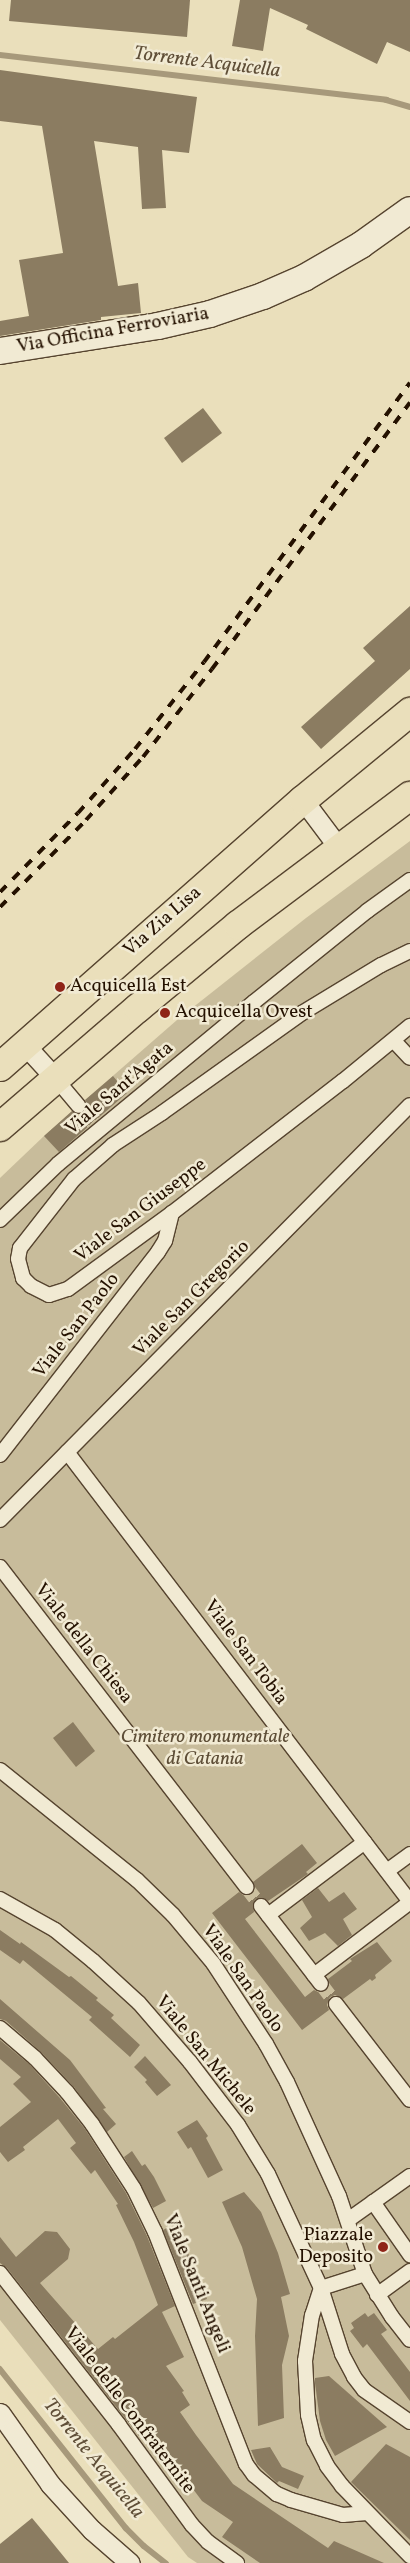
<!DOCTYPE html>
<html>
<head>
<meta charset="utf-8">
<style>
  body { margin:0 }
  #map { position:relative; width:410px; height:2563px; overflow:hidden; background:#eadfbb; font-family:Vollkorn,serif }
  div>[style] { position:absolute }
  .green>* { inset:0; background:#c8bc9b }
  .stream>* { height:5.5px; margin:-2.75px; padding:0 2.75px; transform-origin:2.75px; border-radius:2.75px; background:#a7997b }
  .building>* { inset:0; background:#8b7c61 }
  .pedestrian-tunnel>* { height:14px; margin-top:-7px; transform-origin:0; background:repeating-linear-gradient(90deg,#ccc09f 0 14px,transparent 0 21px) }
  .roads { filter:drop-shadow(1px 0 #56442f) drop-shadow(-1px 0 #56442f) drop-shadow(0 1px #56442f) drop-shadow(0 -1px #56442f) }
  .pedestrian>* { height:14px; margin:-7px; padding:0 7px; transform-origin:7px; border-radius:7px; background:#f1ead3 }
  .minor>* { height:19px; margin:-9.5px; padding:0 9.5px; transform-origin:9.5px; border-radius:9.5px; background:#f1ead3 }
  .secondary>* { height:26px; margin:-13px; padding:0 13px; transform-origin:13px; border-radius:13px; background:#f1ead3 }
  .primary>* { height:28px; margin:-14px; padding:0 14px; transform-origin:14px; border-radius:14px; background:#eadfbb }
  .rail>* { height:4px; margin-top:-2px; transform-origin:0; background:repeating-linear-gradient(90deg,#241100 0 9px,transparent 0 18px) }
  .dots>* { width:14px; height:14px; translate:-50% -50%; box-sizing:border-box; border:2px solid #f1ead3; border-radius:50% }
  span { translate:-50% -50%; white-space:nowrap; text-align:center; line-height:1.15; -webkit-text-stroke:5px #f1ead3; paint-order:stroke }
  .street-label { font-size:19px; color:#241100 }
  .poi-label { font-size:19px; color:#241100 }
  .left { translate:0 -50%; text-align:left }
  .right { translate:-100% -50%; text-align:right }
  .park-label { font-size:19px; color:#5d4d36; font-style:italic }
  .water-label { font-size:20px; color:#5f4e37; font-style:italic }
</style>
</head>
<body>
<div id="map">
  <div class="green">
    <div style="clip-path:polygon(410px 841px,410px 2563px,197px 2563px,188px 2557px,0 2320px,0 1178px,44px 1136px,177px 1020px,306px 918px)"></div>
  </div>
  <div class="stream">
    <div style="left:0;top:55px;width:389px;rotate:6.6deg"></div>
    <div style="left:386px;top:100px;width:25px;rotate:16deg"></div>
    <div style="left:0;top:2369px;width:203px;rotate:51.6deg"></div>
    <div style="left:126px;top:2528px;width:25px;rotate:45deg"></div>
    <div style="left:144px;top:2546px;width:28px;rotate:38deg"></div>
  </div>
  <div class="building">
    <div style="clip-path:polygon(11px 0,190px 0,187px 37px,9px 21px)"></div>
    <div style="clip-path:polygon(240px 0,410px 0,410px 52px,387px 42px,377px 64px,306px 29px,308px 25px,270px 8px,263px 51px,232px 46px)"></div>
    <div style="clip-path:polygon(0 70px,197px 97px,189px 153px,162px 150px,166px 208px,142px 209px,138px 147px,94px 141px,118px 286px,138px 283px,141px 313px,101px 317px,101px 320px,0 336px,0 321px,29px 316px,19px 260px,63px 253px,42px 126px,0 121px)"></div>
    <div style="clip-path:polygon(203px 408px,222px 433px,182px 463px,164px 438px)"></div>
    <div style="clip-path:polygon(410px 606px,410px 669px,321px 749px,301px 727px,375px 661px,363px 648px)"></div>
    <div style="clip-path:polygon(113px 1076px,127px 1093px,59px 1152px,44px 1136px,72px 1111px,80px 1115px,85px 1112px,88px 1105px,85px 1100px)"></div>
    <div style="clip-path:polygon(73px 1722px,95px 1751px,76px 1767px,53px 1738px)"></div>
    <div style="clip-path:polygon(302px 1844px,317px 1863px,306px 1872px,308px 1874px,268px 1901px,264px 1898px,256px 1899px,253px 1903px,254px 1912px,245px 1919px,305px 1997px,314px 1990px,318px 1992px,326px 1991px,329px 1987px,328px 1979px,352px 1961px,350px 1959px,377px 1942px,392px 1961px,375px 1975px,376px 1978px,372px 1981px,370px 1979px,343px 1999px,335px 1995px,330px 1997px,327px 2005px,329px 2010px,302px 2030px,212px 1913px,239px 1892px,243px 1895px,251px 1894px,254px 1890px,253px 1882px)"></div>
    <div style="clip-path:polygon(318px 1888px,329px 1902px,344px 1892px,357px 1909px,343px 1919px,352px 1935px,338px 1946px,325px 1933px,309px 1941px,300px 1928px,312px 1917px,302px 1900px)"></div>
    <div style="clip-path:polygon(0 1930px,20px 1944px,21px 1942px,69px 1977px,71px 1976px,98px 1998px,96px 2000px,114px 2015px,111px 2018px,140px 2045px,130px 2057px,89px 2020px,92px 2017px,23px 1960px,20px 1964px,0 1950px)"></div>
    <div style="clip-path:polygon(0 1999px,70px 2060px,106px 2108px,103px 2109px,116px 2124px,107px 2132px,74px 2087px,41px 2052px,6px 2021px,0 2019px)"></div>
    <div style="clip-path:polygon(0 2040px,29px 2064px,60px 2098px,85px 2129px,126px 2193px,147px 2236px,175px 2306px,162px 2312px,184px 2357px,166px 2366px,184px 2391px,182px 2392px,190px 2405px,180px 2412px,196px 2435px,233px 2484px,328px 2548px,334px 2541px,384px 2563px,260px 2563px,222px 2537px,233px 2522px,202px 2501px,148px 2429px,139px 2436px,7px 2268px,0 2263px,0 2237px,16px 2257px,45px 2231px,57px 2232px,70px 2249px,68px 2259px,40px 2283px,98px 2349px,113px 2337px,115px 2339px,158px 2305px,134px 2242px,116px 2205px,118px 2204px,95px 2170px,91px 2174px,70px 2148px,76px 2143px,58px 2119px,23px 2147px,25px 2150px,8px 2162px,0 2152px,0 2127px,31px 2102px,13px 2084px,21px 2077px,0 2059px)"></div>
    <div style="clip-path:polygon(145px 2056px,171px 2085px,157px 2096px,145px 2082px,147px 2080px,134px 2067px)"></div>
    <div style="clip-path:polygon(197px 2120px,208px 2136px,206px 2138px,223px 2170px,208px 2178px,191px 2147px,188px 2149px,177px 2132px)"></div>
    <div style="clip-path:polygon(132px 2151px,142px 2166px,145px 2164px,154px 2177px,166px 2201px,153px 2208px,124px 2157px)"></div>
    <div style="clip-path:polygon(244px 2192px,261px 2212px,278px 2253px,290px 2294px,281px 2297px,289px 2336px,282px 2365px,284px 2418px,258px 2426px,255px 2336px,257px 2299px,242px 2247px,222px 2202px)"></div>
    <div style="clip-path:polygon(176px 2223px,207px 2299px,193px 2304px,163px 2230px)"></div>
    <div style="clip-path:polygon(365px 2313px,368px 2317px,374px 2313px,387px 2330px,381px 2334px,410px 2372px,410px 2401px,367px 2344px,363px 2348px,350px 2331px,354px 2328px,351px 2323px)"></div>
    <div style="clip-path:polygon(329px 2376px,387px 2427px,335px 2456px,326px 2440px,320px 2421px,315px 2383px,315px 2378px)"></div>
    <div style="clip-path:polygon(386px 2444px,410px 2457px,410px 2540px,351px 2482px)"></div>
    <div style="clip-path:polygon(270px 2447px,282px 2467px,304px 2476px,298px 2489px,279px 2481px,277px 2483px,257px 2464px,251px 2450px)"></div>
    <div style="clip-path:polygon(32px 2518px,47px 2536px,69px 2563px,0 2563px,0 2544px)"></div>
  </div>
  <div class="pedestrian-tunnel">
    <div style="left:79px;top:1106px;width:22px;rotate:51deg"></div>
    <div style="left:246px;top:1887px;width:24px;rotate:52deg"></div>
    <div style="left:321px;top:1984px;width:25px;rotate:53deg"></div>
  </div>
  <div class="roads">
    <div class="pedestrian">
      <div style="left:410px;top:951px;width:32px;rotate:154deg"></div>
      <div style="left:381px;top:965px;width:92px;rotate:148.7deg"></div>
      <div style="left:302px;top:1013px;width:172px;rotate:144.5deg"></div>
      <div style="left:162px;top:1113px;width:59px;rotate:146.9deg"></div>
      <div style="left:113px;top:1145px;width:52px;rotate:138.9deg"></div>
      <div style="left:74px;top:1179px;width:88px;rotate:128deg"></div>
      <div style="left:20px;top:1248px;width:11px;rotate:100deg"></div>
      <div style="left:18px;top:1259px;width:20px;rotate:75deg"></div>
      <div style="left:23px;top:1278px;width:11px;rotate:45deg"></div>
      <div style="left:31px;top:1286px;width:20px;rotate:27deg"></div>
      <div style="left:49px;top:1295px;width:20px;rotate:-18deg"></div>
      <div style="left:68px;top:1289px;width:129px;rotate:-36.2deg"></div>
      <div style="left:172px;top:1213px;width:216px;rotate:-37.7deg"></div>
      <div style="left:343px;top:1081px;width:87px;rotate:-39.4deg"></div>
      <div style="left:394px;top:1041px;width:23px;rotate:47deg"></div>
      <div style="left:56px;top:1079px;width:35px;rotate:50deg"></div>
      <div style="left:0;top:1220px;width:81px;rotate:-44deg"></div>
      <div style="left:58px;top:1164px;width:254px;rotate:-39.6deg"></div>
      <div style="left:254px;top:1002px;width:145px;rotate:-38.8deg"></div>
      <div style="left:367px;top:911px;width:53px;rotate:-35.8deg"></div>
      <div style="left:67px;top:1452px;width:566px;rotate:52.68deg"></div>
      <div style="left:0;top:1455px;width:257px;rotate:-52.1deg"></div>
      <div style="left:158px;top:1252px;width:13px;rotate:-58deg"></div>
      <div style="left:165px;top:1241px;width:29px;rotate:-76deg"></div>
      <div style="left:0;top:1520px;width:583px;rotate:-45.35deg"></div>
      <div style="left:0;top:1567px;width:404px;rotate:52.4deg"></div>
      <div style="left:0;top:1770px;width:176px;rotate:38.8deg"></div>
      <div style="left:137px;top:1880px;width:50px;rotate:44.2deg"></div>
      <div style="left:173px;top:1915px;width:62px;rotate:50.2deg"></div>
      <div style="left:213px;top:1963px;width:97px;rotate:56.8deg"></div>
      <div style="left:266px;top:2044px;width:43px;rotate:61.1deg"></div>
      <div style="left:287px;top:2082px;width:125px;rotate:65.5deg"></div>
      <div style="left:339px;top:2196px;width:82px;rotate:71.6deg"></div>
      <div style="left:365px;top:2274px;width:51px;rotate:57.9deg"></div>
      <div style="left:392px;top:2317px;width:29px;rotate:52deg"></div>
      <div style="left:387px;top:1871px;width:29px;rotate:-36deg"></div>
      <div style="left:0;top:1899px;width:63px;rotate:29.4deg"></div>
      <div style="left:55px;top:1930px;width:49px;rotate:39.2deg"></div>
      <div style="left:93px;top:1961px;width:62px;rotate:42.4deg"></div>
      <div style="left:139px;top:2003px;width:78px;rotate:49.2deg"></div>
      <div style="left:190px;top:2062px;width:79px;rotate:52.7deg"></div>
      <div style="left:238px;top:2125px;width:57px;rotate:58.5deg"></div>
      <div style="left:268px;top:2174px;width:126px;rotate:65.1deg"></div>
      <div style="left:321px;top:2288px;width:69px;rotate:72.3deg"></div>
      <div style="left:342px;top:2354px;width:26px;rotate:62deg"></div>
      <div style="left:354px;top:2377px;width:16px;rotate:52deg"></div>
      <div style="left:364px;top:2390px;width:56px;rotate:34.8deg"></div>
      <div style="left:261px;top:1906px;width:98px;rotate:52.4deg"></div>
      <div style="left:268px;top:1915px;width:121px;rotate:-37deg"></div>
      <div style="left:314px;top:1975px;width:121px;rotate:-37.2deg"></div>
      <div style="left:336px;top:2004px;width:121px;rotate:52.4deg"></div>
      <div style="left:0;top:2028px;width:46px;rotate:40.6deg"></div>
      <div style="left:35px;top:2058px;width:47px;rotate:46.7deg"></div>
      <div style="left:67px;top:2092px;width:41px;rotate:52deg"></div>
      <div style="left:92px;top:2124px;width:77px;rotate:57.1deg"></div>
      <div style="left:134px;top:2189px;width:48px;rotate:64deg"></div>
      <div style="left:155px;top:2232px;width:249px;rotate:68.6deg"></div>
      <div style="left:246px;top:2464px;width:14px;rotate:54deg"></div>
      <div style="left:254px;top:2475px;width:30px;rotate:40deg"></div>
      <div style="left:277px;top:2494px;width:15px;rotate:23deg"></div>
      <div style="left:291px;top:2500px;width:54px;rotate:16.1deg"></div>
      <div style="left:343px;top:2515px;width:24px;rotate:-5deg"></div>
      <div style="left:373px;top:2202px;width:65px;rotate:55.1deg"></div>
      <div style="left:348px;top:2220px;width:76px;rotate:-35.4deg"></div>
      <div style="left:0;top:2273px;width:193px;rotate:51.9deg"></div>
      <div style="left:119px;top:2425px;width:124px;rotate:53.9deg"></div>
      <div style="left:192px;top:2525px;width:23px;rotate:47deg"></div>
      <div style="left:208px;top:2542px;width:36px;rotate:36deg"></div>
      <div style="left:365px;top:2274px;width:46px;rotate:162.3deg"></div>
      <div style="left:321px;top:2288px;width:28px;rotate:108deg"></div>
      <div style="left:312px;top:2315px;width:47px;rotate:98.7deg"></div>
      <div style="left:305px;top:2361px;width:54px;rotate:86.8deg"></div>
      <div style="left:308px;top:2415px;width:26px;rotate:77deg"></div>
      <div style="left:314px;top:2440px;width:29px;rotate:63deg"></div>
      <div style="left:327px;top:2466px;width:25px;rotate:53deg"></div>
      <div style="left:342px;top:2486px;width:98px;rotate:45.8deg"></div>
      <div style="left:377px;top:2295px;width:41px;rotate:-36deg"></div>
    </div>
    <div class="minor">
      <div style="left:303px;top:800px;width:60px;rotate:53.1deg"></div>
      <div style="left:24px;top:1044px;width:47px;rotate:47.6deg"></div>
      <div style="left:0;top:2413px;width:87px;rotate:54.8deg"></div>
      <div style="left:50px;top:2484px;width:62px;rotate:47.6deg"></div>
      <div style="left:92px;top:2530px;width:50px;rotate:41deg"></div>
    </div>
    <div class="secondary">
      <div style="left:0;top:351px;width:160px;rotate:-9deg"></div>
      <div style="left:158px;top:326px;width:53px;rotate:-13deg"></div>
      <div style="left:210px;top:314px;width:56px;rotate:-18.8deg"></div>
      <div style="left:263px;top:296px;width:45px;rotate:-23.7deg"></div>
      <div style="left:304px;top:278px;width:66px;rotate:-30.1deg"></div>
      <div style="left:361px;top:245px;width:60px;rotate:-35.5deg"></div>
    </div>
    <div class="primary">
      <div style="left:0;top:1067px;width:404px;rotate:-41.4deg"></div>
      <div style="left:303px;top:800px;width:139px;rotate:-39.4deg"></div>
      <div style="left:0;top:1127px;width:182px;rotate:-40.8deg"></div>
      <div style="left:138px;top:1008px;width:130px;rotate:-39.7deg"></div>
      <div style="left:238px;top:925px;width:215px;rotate:-36.9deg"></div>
    </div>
  </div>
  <div class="rail">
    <div style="left:0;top:892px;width:111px;rotate:-45.4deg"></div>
    <div style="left:78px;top:813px;width:86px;rotate:-48.3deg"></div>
    <div style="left:135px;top:749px;width:111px;rotate:-51.6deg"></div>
    <div style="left:204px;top:662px;width:347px;rotate:-53.6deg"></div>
    <div style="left:0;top:907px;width:122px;rotate:-45.3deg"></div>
    <div style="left:86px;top:820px;width:85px;rotate:-47.9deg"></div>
    <div style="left:143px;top:757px;width:112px;rotate:-51.9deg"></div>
    <div style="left:212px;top:669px;width:332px;rotate:-53.4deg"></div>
  </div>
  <div class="dots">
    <div style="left:60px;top:987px;background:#8f2418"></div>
    <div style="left:165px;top:1013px;background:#8f2418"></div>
    <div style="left:383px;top:2247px;background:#8f2418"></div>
  </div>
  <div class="street-label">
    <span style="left:113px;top:331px;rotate:-10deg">Via Officina Ferroviaria</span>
    <span style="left:163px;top:922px;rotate:-41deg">Via Zia Lisa</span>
    <span style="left:120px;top:1089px;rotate:-40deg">Viale Sant'Agata</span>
    <span style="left:141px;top:1211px;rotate:-37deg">Viale San Giuseppe</span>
    <span style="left:192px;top:1299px;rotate:-45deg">Viale San Gregorio</span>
    <span style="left:77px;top:1326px;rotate:-52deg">Viale San Paolo</span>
    <span style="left:83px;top:1644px;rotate:52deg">Viale della Chiesa</span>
    <span style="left:245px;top:1653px;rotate:53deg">Viale San Tobia</span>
    <span style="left:242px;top:1979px;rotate:55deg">Viale San Paolo</span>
    <span style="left:205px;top:2056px;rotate:51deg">Viale San Michele</span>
    <span style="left:196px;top:2284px;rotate:68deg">Viale Santi Angeli</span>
    <span style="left:129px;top:2411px;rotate:53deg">Viale delle Confraternite</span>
  </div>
  <div class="poi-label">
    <span class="left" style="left:70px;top:987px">Acquicella Est</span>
    <span class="left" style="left:175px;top:1013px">Acquicella Ovest</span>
    <span class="right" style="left:373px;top:2247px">Piazzale<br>Deposito</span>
  </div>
  <div class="park-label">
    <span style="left:205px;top:1749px">Cimitero monumentale<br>di Catania</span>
  </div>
  <div class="water-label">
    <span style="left:207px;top:63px;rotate:7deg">Torrente Acquicella</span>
    <span style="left:93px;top:2459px;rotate:51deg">Torrente Acquicella</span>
  </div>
</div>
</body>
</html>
